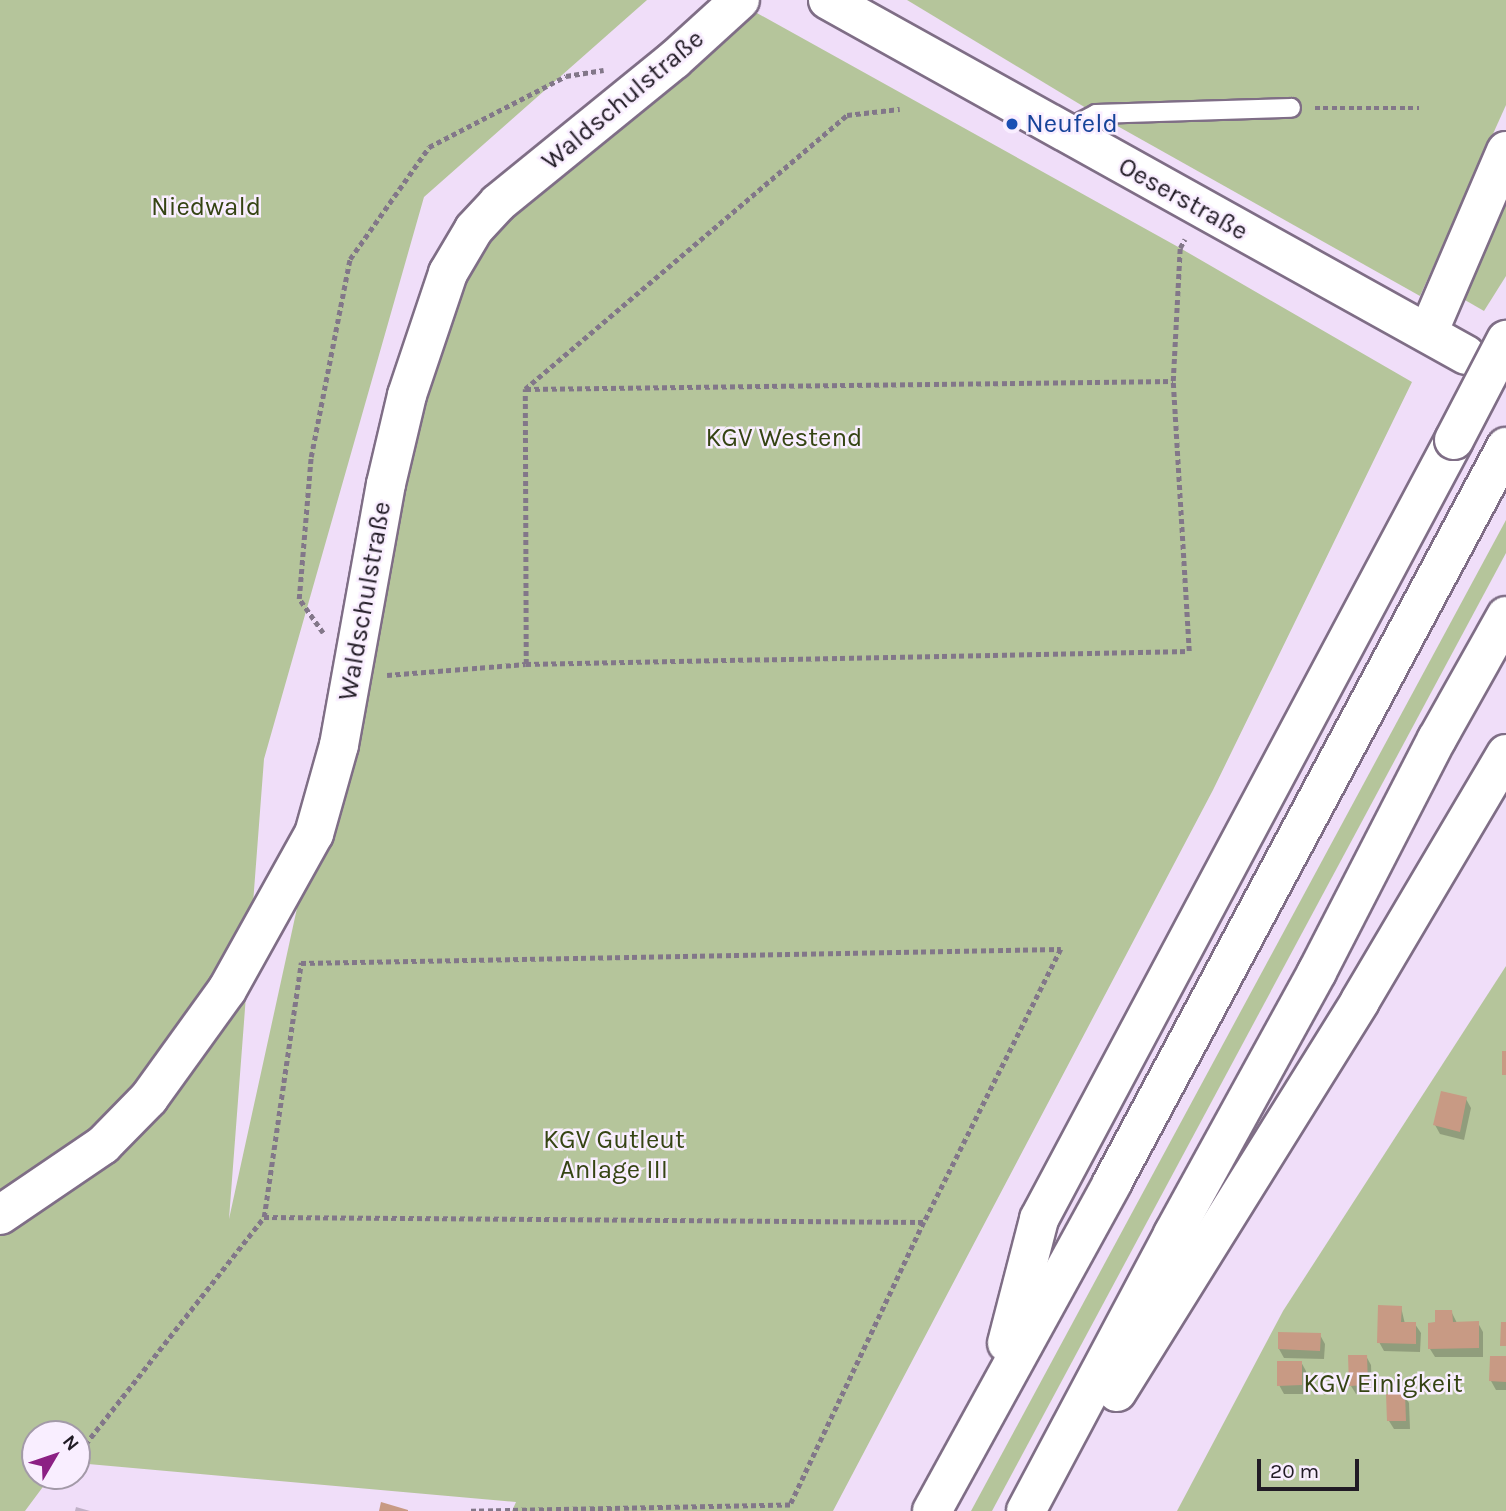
<!DOCTYPE html>
<html>
<head>
<meta charset="utf-8">
<style>
  body { margin:0 }
  #map { position:relative; width:1506px; height:1511px; overflow:hidden; background:#f0def9; font-family:Karla,sans-serif }
  div>[style] { position:absolute }
  .green>* { inset:0; background:#b5c59b }
  .shadow>* { inset:0; background:#0003 }
  .building>* { inset:0; background:#c89a84 }
  .path>* { height:4.5px; margin-top:-2.25px; transform-origin:0; background:repeating-linear-gradient(90deg,#827789 0 5px,transparent 0 8.5px) }
  .roads { filter:drop-shadow(2px 0 #7f6e86) drop-shadow(-2px 0 #7f6e86) drop-shadow(0 2px #7f6e86) drop-shadow(0 -2px #7f6e86) }
  .service>* { height:18px; margin:-9px; padding:0 9px; transform-origin:9px; border-radius:9px; background:#fff }
  .tertiary>* { height:38px; margin:-19px; padding:0 19px; transform-origin:19px; border-radius:19px; background:#fff }
  .motorway>* { height:38px; margin:-19px; padding:0 19px; transform-origin:19px; border-radius:19px; background:#fff }
  .bridges { filter:drop-shadow(2px 0 #7f6e86) drop-shadow(-2px 0 #7f6e86) drop-shadow(0 2px #7f6e86) drop-shadow(0 -2px #7f6e86) }
  .motorway-bridge>* { height:38px; margin:-19px; padding:0 19px; transform-origin:19px; border-radius:19px; background:#fff }
  .dots>* { width:19px; height:19px; translate:-50% -50%; box-sizing:border-box; border:4px solid #f9eeff; border-radius:50% }
  span { translate:-50% -50%; white-space:nowrap; text-align:center; line-height:1.15; -webkit-text-stroke:5px #f9eeff; paint-order:stroke }
  .street-label { font-size:26px; color:#211b25 }
  .transit-label { font-size:26px; color:#164399 }
  .left { translate:0 -50%; text-align:left }
  .park-label { font-size:26px; color:#354413 }
  .north { position:absolute; left:21px; top:1420px; width:70px; height:70px; box-sizing:border-box; background:#f9eeff; border:2px solid #a39aa8; border-radius:50%; rotate:51deg; font-size:19px; font-weight:700; line-height:28px; text-align:center; color:#211b25 }
  .north::after { content:''; display:block; margin:auto; width:24px; height:32px; background:#8c2084; clip-path:polygon(50% 0,100% 100%,50% 72%,0 100%) }
  .scale { position:absolute; left:1257px; top:1459px; width:102px; height:32px; box-sizing:border-box; border:4px solid #211b25; border-top:0; padding-left:9px; font-size:21px; line-height:24px; white-space:nowrap; color:#211b25; -webkit-text-stroke:5px #f9eeff; paint-order:stroke }
</style>
</head>
<body>
<div id="map">
  <div class="green">
    <div style="clip-path:polygon(0 0,647px 0,424px 197px,264px 759px,229px 1219px,320px 803px,371px 676px,397px 373px,458px 246px,739px 3px,1180px 248px,1412px 382px,1213px 790px,833px 1511px,512px 1511px,516px 1502px,77px 1463px,77px 1434px,35px 1434px,35px 1476px,51px 1476px,25px 1511px,0 1511px)"></div>
    <div style="clip-path:polygon(907px 0,1506px 0,1506px 105px,1420px 296px,1096px 114px)"></div>
    <div style="clip-path:polygon(1506px 182px,1506px 276px,1484px 311px,1458px 296px)"></div>
    <div style="clip-path:polygon(1506px 520px,1506px 553px,992px 1511px,971px 1511px)"></div>
    <div style="clip-path:polygon(1506px 966px,1506px 1511px,1177px 1511px,1283px 1311px)"></div>
  </div>
  <div class="shadow">
    <div style="clip-path:polygon(1466px 1099px,1471px 1108px,1464px 1140px,1440px 1134px,1435px 1125px)"></div>
    <div style="clip-path:polygon(1401px 1307px,1405px 1324px,1415px 1324px,1421px 1333px,1420px 1352px,1384px 1351px,1379px 1342px)"></div>
    <div style="clip-path:polygon(1451px 1311px,1457px 1323px,1478px 1323px,1483px 1332px,1483px 1357px,1435px 1357px,1430px 1349px,1437px 1324px)"></div>
    <div style="clip-path:polygon(1320px 1335px,1325px 1344px,1324px 1359px,1284px 1358px,1279px 1349px)"></div>
    <div style="clip-path:polygon(1366px 1356px,1371px 1365px,1372px 1394px,1356px 1394px,1351px 1386px)"></div>
    <div style="clip-path:polygon(1506px 1358px,1506px 1390px,1496px 1390px,1491px 1381px)"></div>
    <div style="clip-path:polygon(1301px 1362px,1306px 1371px,1306px 1394px,1284px 1394px,1279px 1385px)"></div>
    <div style="clip-path:polygon(1404px 1395px,1409px 1403px,1410px 1429px,1394px 1429px,1389px 1421px)"></div>
    <div style="clip-path:polygon(76px 1507px,90px 1511px,75px 1511px)"></div>
  </div>
  <div class="building">
    <div style="clip-path:polygon(1502px 1051px,1506px 1051px,1506px 1075px,1502px 1075px)"></div>
    <div style="clip-path:polygon(1441px 1091px,1467px 1097px,1460px 1132px,1433px 1125px)"></div>
    <div style="clip-path:polygon(1378px 1305px,1402px 1306px,1401px 1322px,1416px 1322px,1416px 1344px,1377px 1343px)"></div>
    <div style="clip-path:polygon(1435px 1310px,1452px 1310px,1453px 1322px,1479px 1321px,1479px 1348px,1428px 1349px,1428px 1323px,1435px 1322px)"></div>
    <div style="clip-path:polygon(1501px 1322px,1506px 1322px,1506px 1346px,1500px 1346px)"></div>
    <div style="clip-path:polygon(1278px 1332px,1321px 1333px,1320px 1351px,1278px 1349px)"></div>
    <div style="clip-path:polygon(1348px 1355px,1367px 1355px,1368px 1385px,1349px 1386px)"></div>
    <div style="clip-path:polygon(1490px 1356px,1506px 1356px,1506px 1382px,1489px 1381px)"></div>
    <div style="clip-path:polygon(1277px 1361px,1302px 1361px,1302px 1385px,1277px 1386px)"></div>
    <div style="clip-path:polygon(1405px 1393px,1406px 1421px,1387px 1421px,1386px 1394px)"></div>
    <div style="clip-path:polygon(381px 1502px,408px 1510px,408px 1511px,379px 1511px)"></div>
  </div>
  <div class="path">
    <div style="left:1315px;top:108px;width:104px"></div>
    <div style="left:526px;top:389px;width:647px;rotate:-0.71deg"></div>
    <div style="left:323px;top:633px;width:42px;rotate:-125.2deg"></div>
    <div style="left:299px;top:599px;width:143px;rotate:-85.2deg"></div>
    <div style="left:311px;top:457px;width:202px;rotate:-78.9deg"></div>
    <div style="left:350px;top:259px;width:137px;rotate:-54.8deg"></div>
    <div style="left:429px;top:147px;width:154px;rotate:-27.4deg"></div>
    <div style="left:566px;top:76px;width:38px;rotate:-9deg"></div>
    <div style="left:526px;top:664px;width:275px;rotate:-90.2deg"></div>
    <div style="left:525px;top:389px;width:423px;rotate:-40.4deg"></div>
    <div style="left:847px;top:115px;width:53px;rotate:-6.5deg"></div>
    <div style="left:387px;top:675px;width:139px;rotate:-4.5deg"></div>
    <div style="left:526px;top:664px;width:663px;rotate:-1.12deg"></div>
    <div style="left:1189px;top:651px;width:270px;rotate:-93.4deg"></div>
    <div style="left:1173px;top:381px;width:133px;rotate:-87deg"></div>
    <div style="left:1180px;top:248px;width:10px;rotate:-61deg"></div>
    <div style="left:264px;top:1217px;width:660px;rotate:0.43deg"></div>
    <div style="left:80px;top:1451px;width:298px;rotate:-51.8deg"></div>
    <div style="left:264px;top:1217px;width:257px;rotate:-81.7deg"></div>
    <div style="left:301px;top:963px;width:760px;rotate:-1.06deg"></div>
    <div style="left:1061px;top:949px;width:305px;rotate:116.6deg"></div>
    <div style="left:924px;top:1222px;width:313px;rotate:115.3deg"></div>
    <div style="left:790px;top:1505px;width:320px;rotate:178.9deg"></div>
  </div>
  <div class="roads">
    <div class="service">
      <div style="left:1064px;top:131px;width:36px;rotate:-28deg"></div>
      <div style="left:1096px;top:114px;width:195px;rotate:-1.8deg"></div>
    </div>
    <div class="tertiary">
      <div style="left:828px;top:0;width:730px;rotate:29.09deg"></div>
      <div style="left:0;top:1215px;width:125px;rotate:-34.2deg"></div>
      <div style="left:103px;top:1145px;width:66px;rotate:-45.6deg"></div>
      <div style="left:149px;top:1098px;width:133px;rotate:-54.2deg"></div>
      <div style="left:227px;top:990px;width:179px;rotate:-60.9deg"></div>
      <div style="left:314px;top:834px;width:92px;rotate:-74.3deg"></div>
      <div style="left:339px;top:745px;width:265px;rotate:-79.8deg"></div>
      <div style="left:386px;top:484px;width:91px;rotate:-76.7deg"></div>
      <div style="left:407px;top:395px;width:129px;rotate:-71.4deg"></div>
      <div style="left:448px;top:273px;width:51px;rotate:-59.4deg"></div>
      <div style="left:474px;top:229px;width:35px;rotate:-47deg"></div>
      <div style="left:498px;top:203px;width:227px;rotate:-39.1deg"></div>
      <div style="left:674px;top:60px;width:89px;rotate:-42.3deg"></div>
    </div>
    <div class="motorway">
      <div style="left:1428px;top:333px;width:198px;rotate:-66.8deg"></div>
      <div style="left:1007px;top:1343px;width:128px;rotate:-75.5deg"></div>
      <div style="left:1039px;top:1219px;width:883px;rotate:-61.95deg"></div>
      <div style="left:1117px;top:1392px;width:460px;rotate:-58.1deg"></div>
      <div style="left:1360px;top:1001px;width:287px;rotate:-59.4deg"></div>
      <div style="left:932px;top:1511px;width:374px;rotate:-61.2deg"></div>
      <div style="left:1112px;top:1183px;width:835px;rotate:-61.84deg"></div>
      <div style="left:1026px;top:1511px;width:314px;rotate:-62deg"></div>
      <div style="left:1173px;top:1234px;width:299px;rotate:-61.2deg"></div>
      <div style="left:1317px;top:972px;width:262px;rotate:-62.8deg"></div>
      <div style="left:1437px;top:739px;width:141px;rotate:-60.7deg"></div>
    </div>
  </div>
  <div class="bridges">
    <div class="motorway-bridge">
      <div style="left:1454px;top:440px;width:113px;rotate:-62.5deg"></div>
    </div>
  </div>
  <div class="dots">
    <div style="left:1012px;top:124px;background:#1a4fb4"></div>
  </div>
  <div class="street-label">
    <span style="left:623px;top:100px;rotate:-40deg">Waldschulstraße</span>
    <span style="left:1183px;top:199px;rotate:29deg">Oeserstraße</span>
    <span style="left:365px;top:601px;rotate:-80deg">Waldschulstraße</span>
  </div>
  <div class="transit-label">
    <span class="left" style="left:1026px;top:124px">Neufeld</span>
  </div>
  <div class="park-label">
    <span style="left:206px;top:207px">Niedwald</span>
    <span style="left:784px;top:438px">KGV Westend</span>
    <span style="left:614px;top:1155px">KGV Gutleut<br>Anlage III</span>
    <span style="left:1383px;top:1384px">KGV Einigkeit</span>
  </div>
  <div class="north">N</div>
  <div class="scale">20 m</div>
</div>
</body>
</html>
